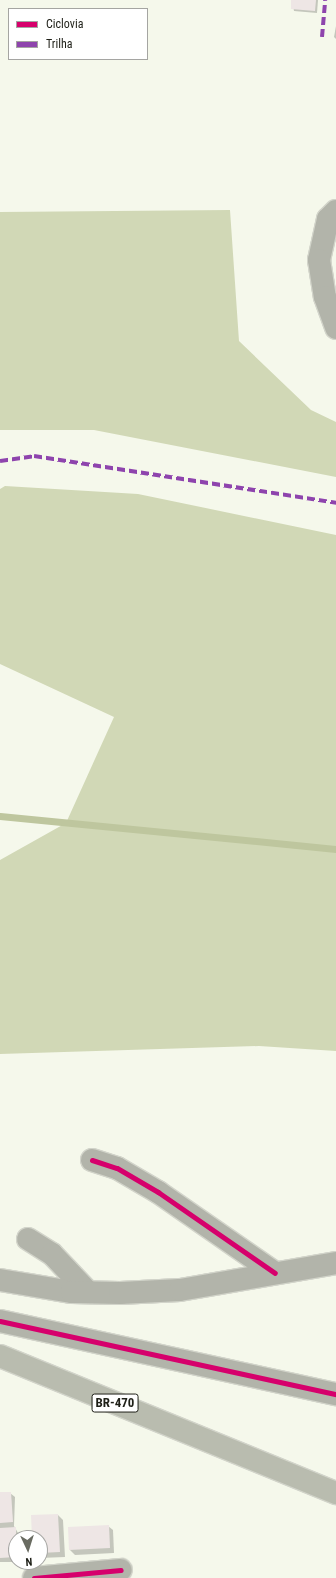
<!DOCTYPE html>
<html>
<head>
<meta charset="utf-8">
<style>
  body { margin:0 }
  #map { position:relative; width:336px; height:1578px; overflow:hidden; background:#f5f8eb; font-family:"Roboto Condensed",sans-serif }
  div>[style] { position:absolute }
  .forest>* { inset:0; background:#d1d8b6 }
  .shadow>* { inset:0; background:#0003 }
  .stream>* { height:7px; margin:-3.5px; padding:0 3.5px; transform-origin:3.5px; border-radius:3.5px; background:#bec69e }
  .building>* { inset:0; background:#eee6e5 }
  .roads { filter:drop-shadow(1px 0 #d2d4ca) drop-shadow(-1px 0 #d2d4ca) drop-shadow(0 1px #d2d4ca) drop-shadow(0 -1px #d2d4ca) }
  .minor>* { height:22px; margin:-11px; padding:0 11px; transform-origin:11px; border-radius:11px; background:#b2b4aa }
  .highway>* { height:22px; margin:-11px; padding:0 11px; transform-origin:11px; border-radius:11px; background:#b9bcaf }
  .quiet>* { height:4px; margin-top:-2px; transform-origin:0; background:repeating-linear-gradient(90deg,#8e44ad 0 8px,transparent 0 12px) }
  .cycleway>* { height:5px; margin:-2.5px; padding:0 2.5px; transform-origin:2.5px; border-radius:2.5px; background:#d6006c }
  span { translate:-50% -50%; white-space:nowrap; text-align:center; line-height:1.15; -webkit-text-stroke:3px #fff; paint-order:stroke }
  .shield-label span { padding:1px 3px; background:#fff; border:1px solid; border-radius:3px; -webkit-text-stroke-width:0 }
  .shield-label { font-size:13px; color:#1e1f17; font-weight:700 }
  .legend { position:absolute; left:8px; top:8px; width:140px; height:52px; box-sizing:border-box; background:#fff; border:1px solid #a5a5a2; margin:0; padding:5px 7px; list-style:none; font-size:12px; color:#1e1f17 }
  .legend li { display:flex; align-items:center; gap:8px; height:20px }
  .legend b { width:20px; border:1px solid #a5a5a2 }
  .north { position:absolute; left:8px; top:1530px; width:40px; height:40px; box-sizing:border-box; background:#fff; border:1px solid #a5a5a2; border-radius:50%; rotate:176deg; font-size:11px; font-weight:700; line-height:16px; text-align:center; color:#1e1f17 }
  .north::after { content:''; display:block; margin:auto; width:14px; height:18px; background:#696b61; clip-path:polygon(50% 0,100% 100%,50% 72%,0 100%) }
</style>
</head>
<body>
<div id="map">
  <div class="forest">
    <div style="clip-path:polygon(230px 210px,239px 341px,311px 410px,336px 422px,336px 477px,94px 430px,0 430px,0 212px)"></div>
    <div style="clip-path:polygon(5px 486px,138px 494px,336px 535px,336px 1051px,259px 1046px,0 1054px,0 860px,66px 823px,114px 717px,0 664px,0 489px)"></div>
  </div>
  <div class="shadow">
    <div style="clip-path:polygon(292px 0,318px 0,317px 13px,294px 11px)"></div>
    <div style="clip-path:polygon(336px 26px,336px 39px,334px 37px)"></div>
    <div style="clip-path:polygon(0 1493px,10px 1493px,15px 1497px,14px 1526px,21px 1538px,16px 1538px,16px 1562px,0 1562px)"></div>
    <div style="clip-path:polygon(58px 1515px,63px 1520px,65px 1557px,40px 1558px,40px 1538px,33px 1538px)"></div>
    <div style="clip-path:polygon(108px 1526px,113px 1530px,114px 1553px,75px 1555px,70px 1550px,69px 1528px)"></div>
  </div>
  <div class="stream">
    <div style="left:0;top:816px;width:338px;rotate:5.6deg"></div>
  </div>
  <div class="building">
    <div style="clip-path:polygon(291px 0,316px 0,315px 11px,291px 9px)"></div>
    <div style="clip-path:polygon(0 1492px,11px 1492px,13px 1522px,0 1523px)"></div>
    <div style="clip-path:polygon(58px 1514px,60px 1552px,40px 1553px,40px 1538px,32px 1538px,31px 1515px)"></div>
    <div style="clip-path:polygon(109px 1525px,110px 1548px,69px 1550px,68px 1527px)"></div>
    <div style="clip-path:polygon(16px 1527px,16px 1557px,0 1558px,0 1528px)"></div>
  </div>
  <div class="roads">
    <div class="minor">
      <div style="left:336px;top:211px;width:11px;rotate:135deg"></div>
      <div style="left:328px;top:219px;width:42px;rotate:102.4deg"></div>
      <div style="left:319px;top:260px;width:37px;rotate:81deg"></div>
      <div style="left:325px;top:297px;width:33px;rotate:70deg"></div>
      <div style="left:92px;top:1160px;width:26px;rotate:18deg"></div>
      <div style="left:117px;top:1168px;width:48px;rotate:30.3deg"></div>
      <div style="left:158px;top:1192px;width:142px;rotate:34.7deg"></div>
      <div style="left:28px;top:1239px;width:28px;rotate:32deg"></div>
      <div style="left:52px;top:1254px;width:52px;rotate:46.5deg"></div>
      <div style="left:0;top:1280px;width:73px;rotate:9.5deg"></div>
      <div style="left:72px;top:1292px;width:48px;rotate:1.2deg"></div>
      <div style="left:120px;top:1293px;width:60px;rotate:-2.9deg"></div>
      <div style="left:180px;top:1290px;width:158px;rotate:-9.8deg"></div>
      <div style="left:0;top:1321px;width:344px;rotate:12.3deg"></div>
      <div style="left:34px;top:1578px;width:87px;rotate:-5.3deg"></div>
    </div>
    <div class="highway">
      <div style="left:0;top:1356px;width:363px;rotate:22.2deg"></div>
    </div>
  </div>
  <div class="quiet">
    <div style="left:322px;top:37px;width:37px;rotate:-85deg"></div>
    <div style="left:0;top:461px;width:34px;rotate:-8deg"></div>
    <div style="left:34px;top:456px;width:306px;rotate:8.8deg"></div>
  </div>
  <div class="cycleway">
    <div style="left:92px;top:1160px;width:26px;rotate:18deg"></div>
    <div style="left:117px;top:1168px;width:48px;rotate:30.3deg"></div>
    <div style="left:158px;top:1192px;width:142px;rotate:34.7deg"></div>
    <div style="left:0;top:1321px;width:344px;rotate:12.3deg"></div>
    <div style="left:34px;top:1578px;width:87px;rotate:-5.3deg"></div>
  </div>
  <div class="shield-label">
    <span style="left:115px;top:1403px">BR-470</span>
  </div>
  <ul class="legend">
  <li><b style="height:5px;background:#d6006c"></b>Ciclovia</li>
  <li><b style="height:5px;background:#8e44ad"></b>Trilha</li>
  </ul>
  <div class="north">N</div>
</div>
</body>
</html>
